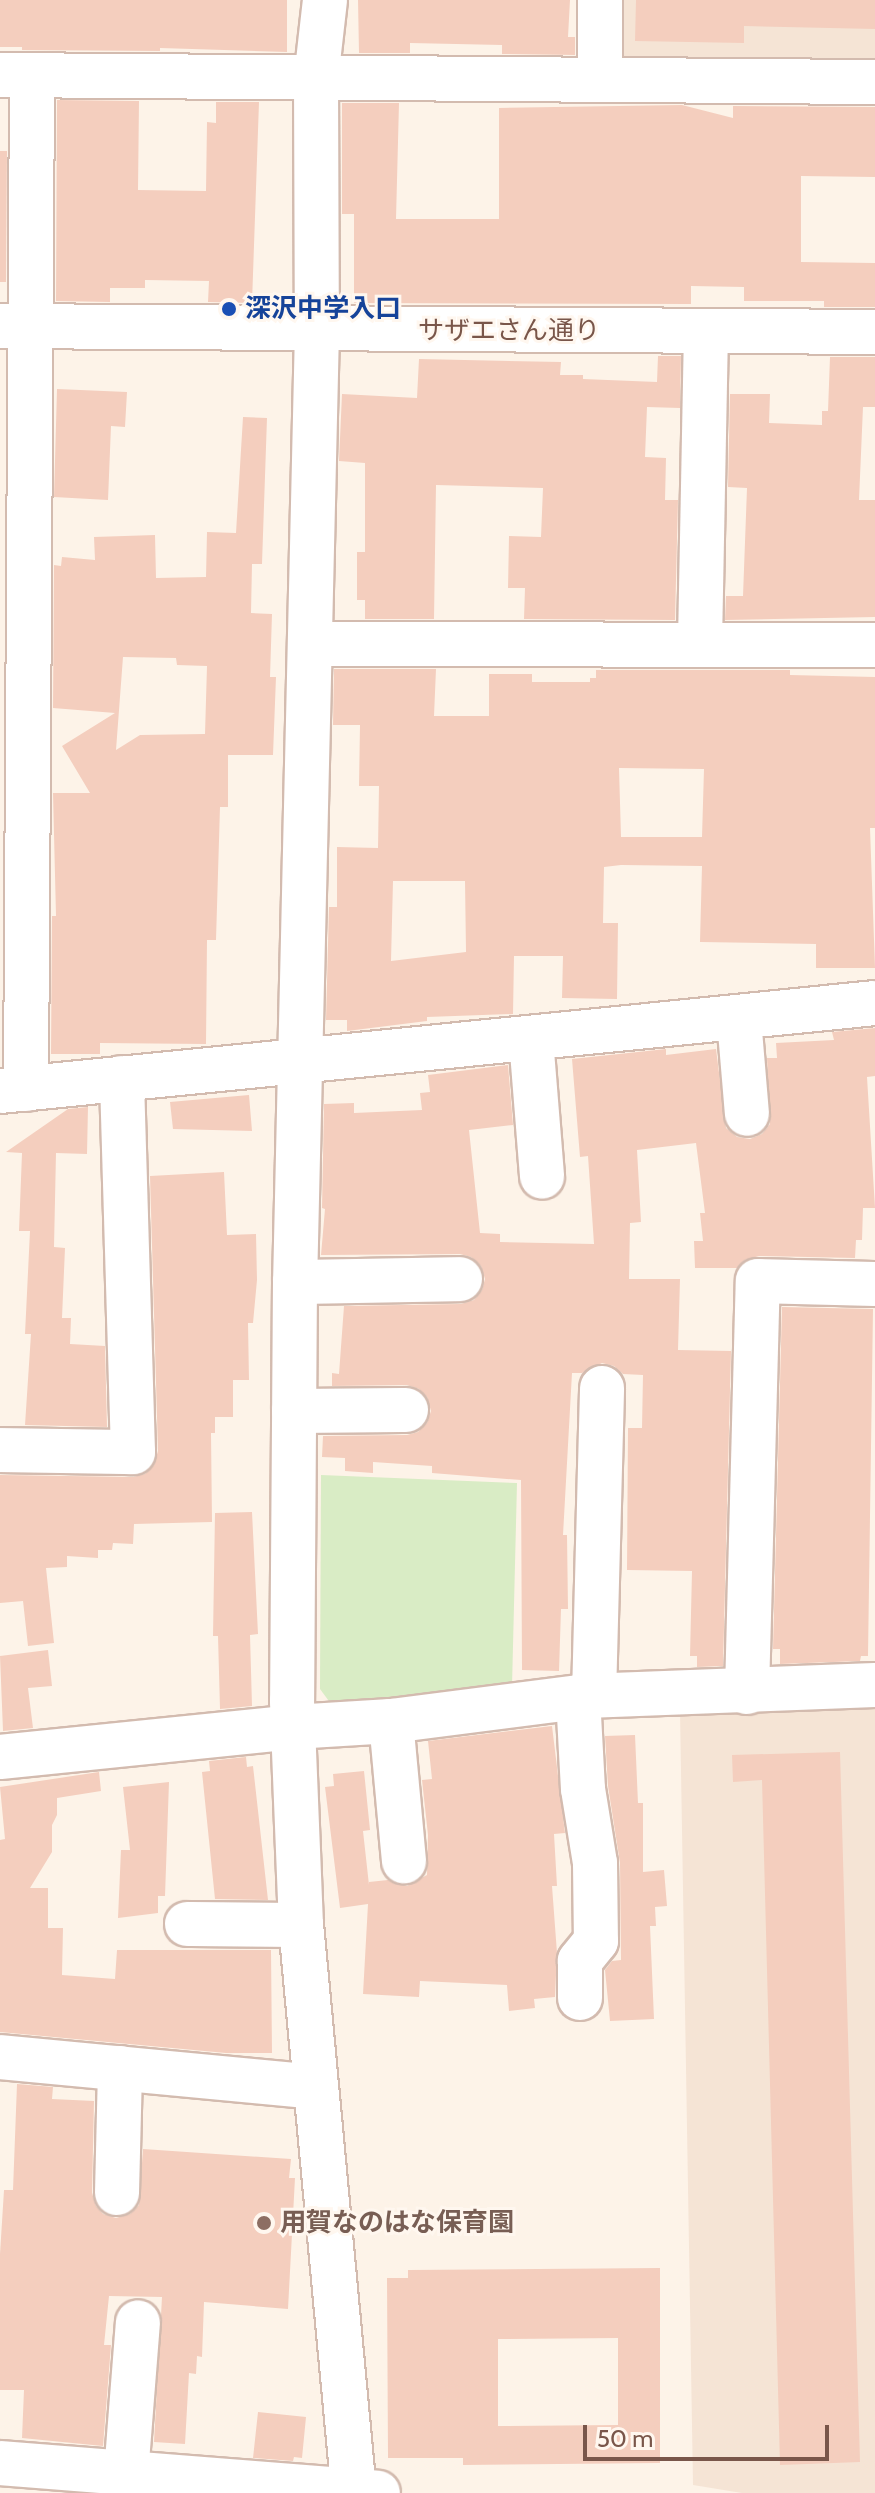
<!DOCTYPE html>
<html>
<head>
<meta charset="utf-8">
<style>
  body { margin:0 }
  #map { position:relative; width:875px; height:2493px; overflow:hidden; background:#fdf3e8; font-family:Cabin,"Noto Sans JP",sans-serif }
  div>[style] { position:absolute }
  .residential>* { inset:0; background:#f5e4d5 }
  .green>* { inset:0; background:#d9ecc5 }
  .building>* { inset:0; background:#f4cebe }
  .roads { filter:drop-shadow(2px 0 #d3bbaf) drop-shadow(-2px 0 #d3bbaf) drop-shadow(0 2px #d3bbaf) drop-shadow(0 -2px #d3bbaf) }
  .minor>* { height:44px; margin:-22px; padding:0 22px; transform-origin:22px; border-radius:22px; background:#fff }
  .dots>* { width:22px; height:22px; translate:-50% -50%; box-sizing:border-box; border:4px solid #fff7ef; border-radius:50% }
  span { translate:-50% -50%; white-space:nowrap; text-align:center; line-height:1.15; -webkit-text-stroke:6px #fff7ef; paint-order:stroke }
  .transit-label { font-size:26px; color:#164399; font-weight:700 }
  .left { translate:0 -50%; text-align:left }
  .street-label { font-size:26px; color:#79564a }
  .education-label { font-size:26px; color:#785e54; font-weight:700 }
  .scale { position:absolute; left:583px; top:2425px; width:246px; height:36px; box-sizing:border-box; border:4px solid #79564a; border-top:0; padding-left:10px; font-size:24px; line-height:28px; white-space:nowrap; color:#79564a; -webkit-text-stroke:6px #fff7ef; paint-order:stroke }
</style>
</head>
<body>
<div id="map">
  <div class="residential">
    <div style="clip-path:polygon(609px 0,875px 0,875px 71px,622px 67px)"></div>
    <div style="clip-path:polygon(875px 1704px,875px 2493px,742px 2493px,693px 2485px,680px 1711px)"></div>
  </div>
  <div class="green">
    <div style="clip-path:polygon(321px 1475px,517px 1483px,512px 1687px,334px 1708px,320px 1689px)"></div>
  </div>
  <div class="building">
    <div style="clip-path:polygon(0 0,287px 0,287px 52px,160px 48px,160px 51px,22px 50px,22px 47px,0 47px)"></div>
    <div style="clip-path:polygon(358px 0,570px 0,568px 37px,575px 37px,575px 55px,502px 54px,502px 45px,410px 43px,410px 53px,359px 53px)"></div>
    <div style="clip-path:polygon(636px 0,875px 0,875px 29px,744px 26px,744px 43px,635px 41px)"></div>
    <div style="clip-path:polygon(57px 100px,139px 101px,138px 190px,206px 191px,207px 122px,216px 123px,216px 102px,259px 102px,252px 303px,208px 302px,209px 281px,145px 280px,145px 288px,110px 288px,110px 302px,56px 301px)"></div>
    <div style="clip-path:polygon(342px 103px,399px 103px,396px 219px,499px 219px,499px 108px,682px 105px,733px 118px,733px 106px,875px 107px,875px 177px,801px 176px,801px 262px,875px 263px,875px 307px,824px 307px,824px 301px,744px 301px,744px 287px,691px 286px,691px 304px,354px 303px,354px 214px,342px 214px)"></div>
    <div style="clip-path:polygon(0 151px,7px 151px,6px 282px,0 282px)"></div>
    <div style="clip-path:polygon(658px 356px,681px 356px,680px 408px,647px 407px,645px 457px,666px 458px,665px 500px,678px 500px,675px 620px,524px 619px,525px 588px,508px 588px,509px 536px,541px 537px,543px 488px,436px 485px,434px 619px,365px 619px,365px 600px,357px 600px,357px 552px,365px 552px,365px 463px,339px 461px,342px 394px,417px 398px,419px 359px,561px 362px,560px 375px,583px 375px,583px 379px,657px 382px)"></div>
    <div style="clip-path:polygon(830px 357px,875px 357px,875px 407px,863px 407px,859px 500px,875px 500px,875px 617px,725px 620px,726px 596px,743px 596px,747px 488px,728px 487px,730px 394px,770px 394px,769px 423px,822px 425px,822px 411px,828px 411px)"></div>
    <div style="clip-path:polygon(57px 389px,127px 392px,125px 427px,111px 426px,108px 500px,54px 497px)"></div>
    <div style="clip-path:polygon(evenodd,243px 417px,267px 418px,262px 564px,252px 564px,251px 613px,272px 614px,270px 677px,276px 677px,273px 755px,228px 755px,228px 807px,220px 807px,216px 940px,207px 940px,206px 1044px,100px 1043px,100px 1054px,51px 1054px,52px 916px,56px 916px,53px 793px,90px 793px,62px 746px,115px 713px,53px 708px,54px 565px,61px 566px,62px 557px,95px 560px,94px 537px,155px 535px,156px 578px,206px 577px,207px 532px,236px 533px,243px 417px,123px 657px,176px 658px,177px 665px,207px 666px,205px 734px,140px 735px,116px 750px,123px 657px)"></div>
    <div style="clip-path:polygon(evenodd,334px 669px,436px 669px,434px 716px,489px 716px,489px 674px,532px 674px,532px 682px,590px 682px,590px 678px,596px 678px,596px 670px,790px 670px,790px 675px,875px 677px,875px 828px,870px 828px,875px 968px,816px 968px,816px 944px,700px 942px,702px 866px,621px 865px,604px 867px,603px 923px,618px 923px,617px 999px,562px 998px,563px 956px,514px 956px,513px 1014px,427px 1017px,427px 1021px,347px 1031px,347px 1020px,326px 1020px,329px 907px,337px 907px,337px 847px,378px 848px,379px 786px,359px 786px,360px 725px,333px 725px,334px 669px,619px 768px,704px 769px,702px 837px,621px 837px,619px 768px,334px 669px,393px 881px,465px 881px,466px 952px,391px 961px,393px 881px)"></div>
    <div style="clip-path:polygon(875px 1028px,875px 1076px,867px 1077px,875px 1208px,863px 1208px,862px 1240px,856px 1240px,855px 1258px,759px 1256px,745px 1260px,737px 1268px,695px 1268px,694px 1241px,703px 1241px,700px 1213px,705px 1213px,696px 1143px,637px 1150px,641px 1222px,630px 1223px,629px 1279px,680px 1279px,678px 1350px,731px 1351px,723px 1666px,697px 1667px,697px 1656px,690px 1656px,692px 1571px,627px 1570px,628px 1428px,642px 1428px,643px 1375px,623px 1374px,614px 1366px,602px 1363px,582px 1373px,572px 1373px,563px 1535px,567px 1535px,568px 1609px,561px 1609px,559px 1671px,522px 1670px,521px 1480px,432px 1473px,432px 1466px,373px 1462px,373px 1473px,345px 1471px,345px 1458px,322px 1457px,323px 1436px,407px 1435px,418px 1432px,427px 1423px,431px 1411px,427px 1397px,419px 1389px,407px 1385px,332px 1386px,332px 1373px,339px 1374px,344px 1306px,461px 1304px,474px 1300px,482px 1290px,485px 1279px,481px 1266px,471px 1257px,460px 1254px,321px 1255px,325px 1209px,322px 1208px,324px 1104px,354px 1103px,354px 1113px,422px 1110px,420px 1093px,430px 1092px,428px 1075px,508px 1065px,513px 1125px,469px 1130px,480px 1233px,500px 1234px,500px 1242px,594px 1244px,588px 1156px,580px 1157px,572px 1059px,666px 1049px,666px 1055px,716px 1049px,726px 1128px,737px 1137px,750px 1139px,762px 1134px,770px 1124px,767px 1058px,777px 1058px,776px 1043px,834px 1040px,832px 1032px)"></div>
    <div style="clip-path:polygon(249px 1095px,252px 1131px,173px 1129px,170px 1102px)"></div>
    <div style="clip-path:polygon(88px 1107px,87px 1154px,56px 1153px,54px 1247px,65px 1248px,62px 1318px,71px 1318px,70px 1344px,105px 1346px,107px 1427px,25px 1425px,31px 1334px,25px 1334px,30px 1231px,19px 1231px,22px 1153px,6px 1152px,68px 1109px)"></div>
    <div style="clip-path:polygon(224px 1172px,227px 1235px,256px 1234px,257px 1280px,253px 1323px,248px 1323px,249px 1380px,233px 1380px,233px 1417px,215px 1417px,215px 1433px,211px 1433px,212px 1522px,134px 1524px,133px 1544px,113px 1543px,112px 1550px,98px 1550px,98px 1558px,67px 1556px,67px 1567px,46px 1568px,54px 1643px,28px 1646px,23px 1601px,0 1603px,0 1475px,133px 1477px,145px 1474px,154px 1465px,158px 1451px,150px 1176px)"></div>
    <div style="clip-path:polygon(782px 1307px,873px 1309px,868px 1656px,861px 1656px,860px 1661px,780px 1664px,780px 1649px,773px 1649px)"></div>
    <div style="clip-path:polygon(252px 1512px,258px 1634px,250px 1635px,252px 1706px,220px 1709px,218px 1636px,213px 1636px,215px 1513px)"></div>
    <div style="clip-path:polygon(48px 1650px,52px 1686px,28px 1688px,33px 1728px,3px 1731px,0 1656px)"></div>
    <div style="clip-path:polygon(552px 1726px,565px 1833px,554px 1834px,557px 1886px,552px 1886px,557px 1953px,555px 1997px,534px 1999px,535px 2008px,509px 2011px,507px 1985px,420px 1981px,419px 1997px,363px 1994px,368px 1904px,340px 1908px,325px 1787px,334px 1786px,333px 1774px,364px 1771px,370px 1830px,363px 1831px,369px 1885px,369px 1882px,388px 1880px,407px 1886px,427px 1875px,428px 1835px,422px 1780px,432px 1779px,428px 1741px)"></div>
    <div style="clip-path:polygon(635px 1735px,638px 1803px,643px 1803px,643px 1872px,664px 1870px,667px 1906px,655px 1907px,656px 1926px,650px 1926px,654px 2019px,610px 2021px,605px 1970px,612px 1961px,621px 1960px,620px 1863px,608px 1786px,605px 1736px)"></div>
    <div style="clip-path:polygon(840px 1752px,860px 2462px,780px 2465px,762px 1780px,733px 1782px,732px 1755px)"></div>
    <div style="clip-path:polygon(246px 1757px,247px 1767px,253px 1766px,268px 1900px,215px 1899px,202px 1772px,210px 1771px,209px 1761px)"></div>
    <div style="clip-path:polygon(99px 1772px,101px 1791px,57px 1798px,57px 1815px,52px 1825px,52px 1852px,30px 1888px,48px 1888px,48px 1928px,63px 1928px,62px 1975px,115px 1979px,117px 1950px,271px 1950px,272px 2053px,226px 2053px,0 2032px,0 1840px,5px 1839px,0 1787px)"></div>
    <div style="clip-path:polygon(169px 1782px,165px 1896px,158px 1896px,158px 1913px,118px 1918px,121px 1850px,130px 1850px,123px 1787px)"></div>
    <div style="clip-path:polygon(17px 2084px,53px 2087px,52px 2099px,94px 2101px,92px 2193px,96px 2206px,103px 2214px,116px 2218px,130px 2214px,139px 2205px,143px 2149px,291px 2159px,289px 2178px,295px 2178px,288px 2309px,204px 2302px,202px 2357px,197px 2356px,196px 2374px,189px 2373px,185px 2444px,154px 2442px,162px 2297px,109px 2296px,104px 2345px,111px 2345px,103px 2446px,22px 2438px,24px 2390px,0 2390px,0 2254px,4px 2190px,13px 2190px)"></div>
    <div style="clip-path:polygon(evenodd,660px 2268px,660px 2463px,463px 2465px,463px 2458px,388px 2458px,387px 2278px,408px 2278px,408px 2270px,660px 2268px,618px 2338px,618px 2425px,498px 2426px,498px 2339px,618px 2338px)"></div>
    <div style="clip-path:polygon(258px 2412px,306px 2417px,302px 2458px,294px 2457px,293px 2461px,253px 2458px)"></div>
  </div>
  <div class="roads">
    <div class="minor">
      <div style="left:325px;top:0;width:80px;rotate:96.5deg"></div>
      <div style="left:316px;top:79px;width:251px;rotate:89.8deg"></div>
      <div style="left:317px;top:330px;width:952px;rotate:91.32deg"></div>
      <div style="left:295px;top:1282px;width:419px;rotate:90.4deg"></div>
      <div style="left:292px;top:1701px;width:224px;rotate:87.7deg"></div>
      <div style="left:301px;top:1925px;width:570px;rotate:84.67deg"></div>
      <div style="left:0;top:75px;width:875px;rotate:0.46deg"></div>
      <div style="left:600px;top:80px;width:80px;rotate:-90deg"></div>
      <div style="left:0;top:326px;width:875px;rotate:0.39deg"></div>
      <div style="left:700px;top:643px;width:311px;rotate:-88.9deg"></div>
      <div style="left:311px;top:644px;width:564px;rotate:0.1deg"></div>
      <div style="left:739px;top:1019px;width:95px;rotate:85.2deg"></div>
      <div style="left:531px;top:1039px;width:138px;rotate:85.4deg"></div>
      <div style="left:26px;top:1089px;width:1013px;rotate:-89.66deg"></div>
      <div style="left:0;top:1091px;width:879px;rotate:-5.74deg"></div>
      <div style="left:295px;top:1282px;width:165px;rotate:-1deg"></div>
      <div style="left:294px;top:1411px;width:112px;rotate:-0.5deg"></div>
      <div style="left:0;top:1450px;width:133px;rotate:0.9deg"></div>
      <div style="left:133px;top:1452px;width:374px;rotate:-91.7deg"></div>
      <div style="left:747px;top:1692px;width:411px;rotate:-88.5deg"></div>
      <div style="left:758px;top:1281px;width:117px;rotate:1.5deg"></div>
      <div style="left:594px;top:1696px;width:308px;rotate:-88.5deg"></div>
      <div style="left:578px;top:1697px;width:92px;rotate:86.9deg"></div>
      <div style="left:583px;top:1789px;width:75px;rotate:80.8deg"></div>
      <div style="left:595px;top:1863px;width:78px;rotate:89.3deg"></div>
      <div style="left:596px;top:1941px;width:26px;rotate:129deg"></div>
      <div style="left:580px;top:1961px;width:37px;rotate:90deg"></div>
      <div style="left:391px;top:1721px;width:141px;rotate:84.7deg"></div>
      <div style="left:0;top:1757px;width:295px;rotate:-5.8deg"></div>
      <div style="left:293px;top:1727px;width:98px;rotate:-3.5deg"></div>
      <div style="left:391px;top:1721px;width:197px;rotate:-7.3deg"></div>
      <div style="left:586px;top:1696px;width:289px;rotate:-2.2deg"></div>
      <div style="left:187px;top:1924px;width:114px;rotate:0.5deg"></div>
      <div style="left:0;top:2057px;width:316px;rotate:5.4deg"></div>
      <div style="left:117px;top:2193px;width:125px;rotate:-88.6deg"></div>
      <div style="left:0;top:2463px;width:379px;rotate:4.5deg"></div>
      <div style="left:126px;top:2474px;width:152px;rotate:-85.5deg"></div>
    </div>
  </div>
  <div class="dots">
    <div style="left:229px;top:309px;background:#1a4fb4"></div>
    <div style="left:264px;top:2223px;background:#8d6e63"></div>
  </div>
  <div class="transit-label">
    <span class="left" style="left:245px;top:309px">深沢中学入口</span>
  </div>
  <div class="street-label">
    <span style="left:509px;top:331px">サザエさん通り</span>
  </div>
  <div class="education-label">
    <span class="left" style="left:280px;top:2223px">用賀なのはな保育園</span>
  </div>
  <div class="scale">50 m</div>
</div>
</body>
</html>
